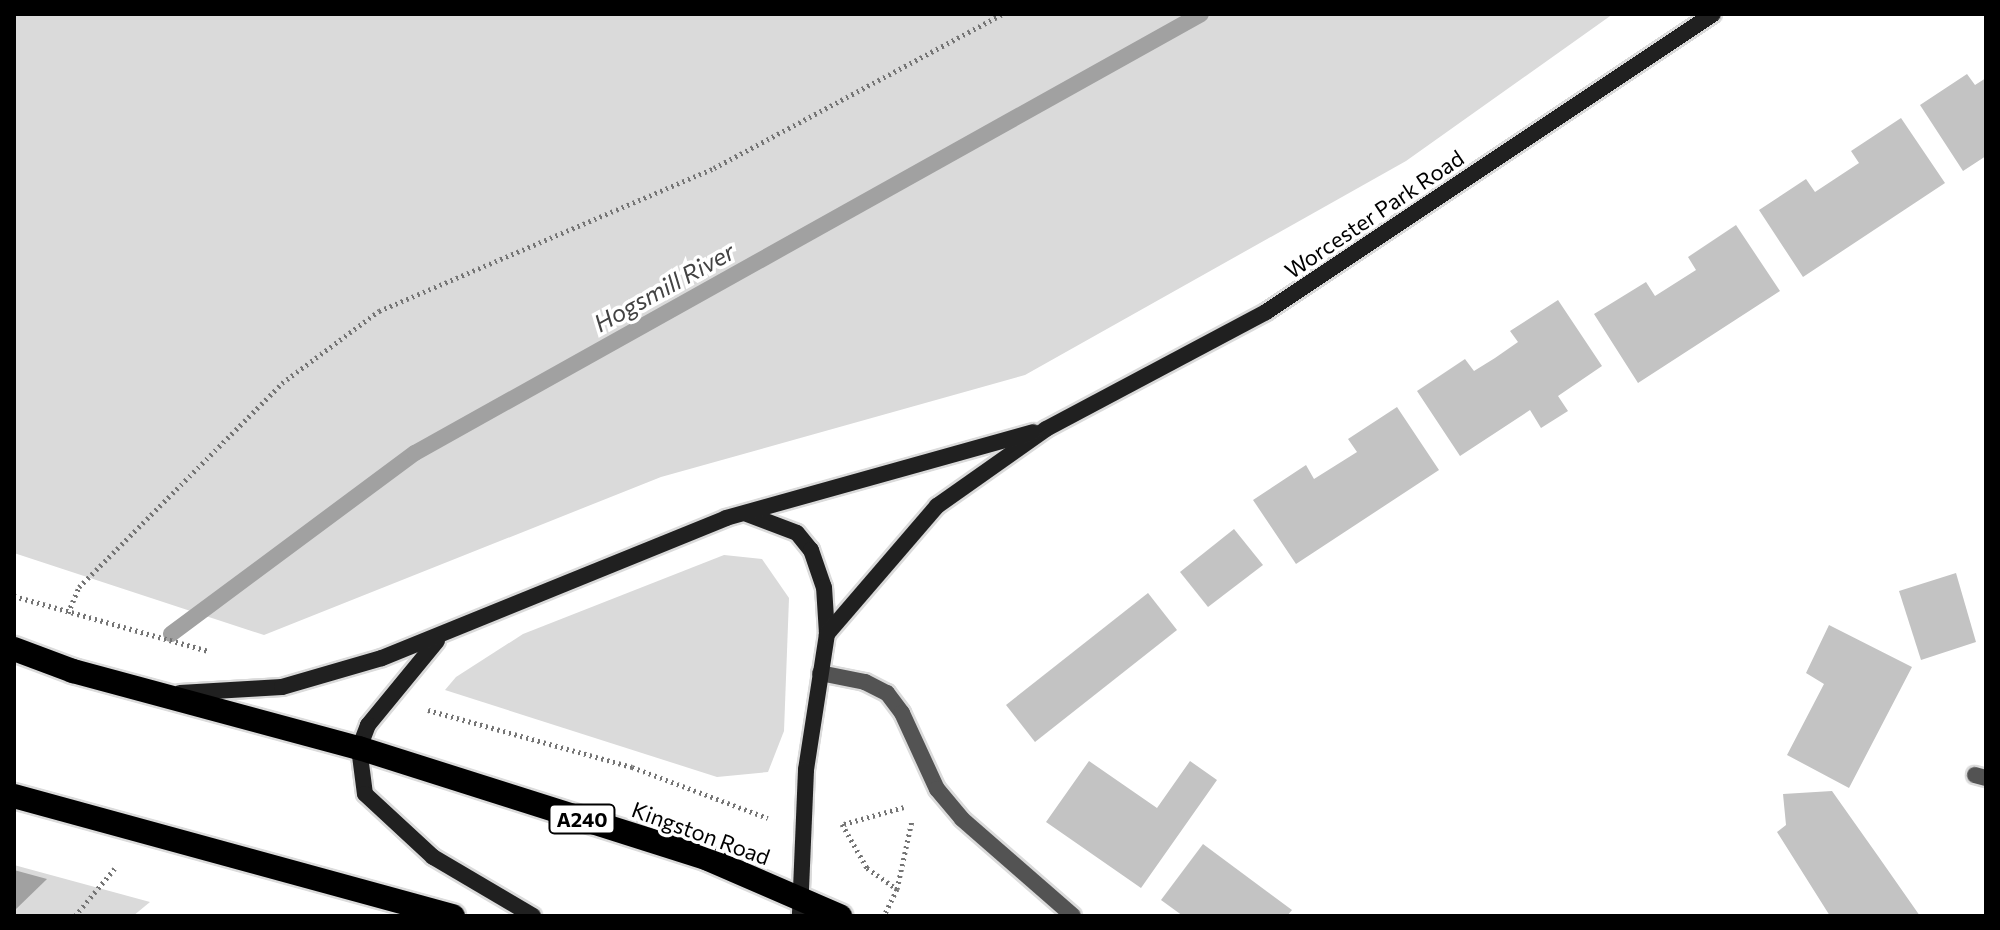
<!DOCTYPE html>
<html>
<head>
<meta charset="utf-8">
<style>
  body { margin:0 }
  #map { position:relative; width:2000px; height:930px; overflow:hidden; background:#fff; font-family:Commissioner,sans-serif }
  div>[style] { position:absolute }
  .green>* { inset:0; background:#dadada }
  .water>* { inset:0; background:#a1a1a1 }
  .stream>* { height:16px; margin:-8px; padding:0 8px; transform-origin:8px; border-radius:8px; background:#a1a1a1 }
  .building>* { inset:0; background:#c3c3c3 }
  .path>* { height:5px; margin-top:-2.5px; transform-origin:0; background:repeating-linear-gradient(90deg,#757575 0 2px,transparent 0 6px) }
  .roads { filter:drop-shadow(2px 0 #dbdbdb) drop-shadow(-2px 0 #dbdbdb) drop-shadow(0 2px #dbdbdb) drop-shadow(0 -2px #dbdbdb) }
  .street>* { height:16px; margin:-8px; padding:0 8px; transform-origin:8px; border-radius:8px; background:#535353 }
  .secondary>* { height:16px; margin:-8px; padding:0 8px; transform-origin:8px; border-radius:8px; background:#202020 }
  .highway>* { height:24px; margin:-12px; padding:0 12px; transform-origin:12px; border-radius:12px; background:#000 }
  span { translate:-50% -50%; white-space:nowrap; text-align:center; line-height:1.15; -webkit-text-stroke:7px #fff; paint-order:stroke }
  .shield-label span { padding:2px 6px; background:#fff; border:2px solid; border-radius:6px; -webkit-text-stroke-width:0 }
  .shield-label { font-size:20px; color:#000; font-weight:700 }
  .street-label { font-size:22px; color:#000 }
  .water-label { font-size:24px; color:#424242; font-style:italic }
  .frame { position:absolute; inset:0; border:16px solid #000; pointer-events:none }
</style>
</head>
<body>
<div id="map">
  <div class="green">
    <div style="clip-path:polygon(14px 14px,1613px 14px,1406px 161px,1025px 375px,661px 477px,264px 635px,14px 553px)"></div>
    <div style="clip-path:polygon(724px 555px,762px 559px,789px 598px,784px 731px,768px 772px,717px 777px,445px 690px,456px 677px,523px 634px)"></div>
    <div style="clip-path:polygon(14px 865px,150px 902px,133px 916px,14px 916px)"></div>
  </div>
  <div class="water">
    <div style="clip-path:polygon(14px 870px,47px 879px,14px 911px)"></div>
  </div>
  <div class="stream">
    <div style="left:171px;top:634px;width:304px;rotate:-36.6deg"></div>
    <div style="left:415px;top:453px;width:900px;rotate:-29.18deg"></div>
  </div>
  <div class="building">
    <div style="clip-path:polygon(1967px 74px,1975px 85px,1986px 78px,1986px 156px,1963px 171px,1920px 105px)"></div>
    <div style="clip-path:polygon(1901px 118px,1945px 183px,1803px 277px,1759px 210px,1806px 179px,1815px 192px,1859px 163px,1851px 151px)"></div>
    <div style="clip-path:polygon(1736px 225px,1780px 291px,1638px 383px,1594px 314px,1646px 282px,1655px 296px,1696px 270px,1688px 257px)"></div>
    <div style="clip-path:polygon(1558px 300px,1602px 366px,1558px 396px,1568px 411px,1541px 428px,1530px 410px,1460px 456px,1417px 391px,1465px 359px,1474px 371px,1495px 358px,1518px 342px,1510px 331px)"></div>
    <div style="clip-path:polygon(1397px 407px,1439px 470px,1296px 564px,1253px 500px,1306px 465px,1314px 479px,1357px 452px,1348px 439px)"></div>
    <div style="clip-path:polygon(1234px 529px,1263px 565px,1208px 607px,1180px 572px)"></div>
    <div style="clip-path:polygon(1956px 573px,1976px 642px,1921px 660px,1899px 591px)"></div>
    <div style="clip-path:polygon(1148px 593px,1177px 630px,1035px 742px,1006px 705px)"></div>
    <div style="clip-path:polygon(1829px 625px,1912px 667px,1849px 788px,1787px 755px,1824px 684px,1806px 673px)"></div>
    <div style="clip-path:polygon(1089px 761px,1157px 808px,1190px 761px,1217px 780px,1141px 888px,1046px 822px)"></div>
    <div style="clip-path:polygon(1832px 791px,1878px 856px,1920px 916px,1830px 916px,1777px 832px,1786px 825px,1783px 794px)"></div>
    <div style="clip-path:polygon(1203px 844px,1292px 910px,1287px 916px,1183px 916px,1161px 900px)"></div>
  </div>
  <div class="path">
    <div style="left:14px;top:596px;width:203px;rotate:15.8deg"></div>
    <div style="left:68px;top:613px;width:28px;rotate:-67deg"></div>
    <div style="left:79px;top:587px;width:288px;rotate:-45.1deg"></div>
    <div style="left:282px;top:383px;width:121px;rotate:-36.6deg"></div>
    <div style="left:379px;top:311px;width:364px;rotate:-23.1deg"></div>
    <div style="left:714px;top:168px;width:327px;rotate:-28.1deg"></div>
    <div style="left:428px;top:710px;width:212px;rotate:15.6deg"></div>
    <div style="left:632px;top:767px;width:145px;rotate:20.6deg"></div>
    <div style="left:842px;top:824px;width:51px;rotate:60.4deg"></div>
    <div style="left:867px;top:868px;width:37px;rotate:35deg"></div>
    <div style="left:897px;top:889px;width:30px;rotate:116deg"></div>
    <div style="left:844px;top:824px;width:62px;rotate:-15.8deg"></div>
    <div style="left:897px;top:889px;width:71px;rotate:-77.7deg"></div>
    <div style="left:75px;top:916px;width:62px;rotate:-50.2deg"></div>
  </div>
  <div class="roads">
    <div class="street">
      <div style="left:820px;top:673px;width:46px;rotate:11.3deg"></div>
      <div style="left:865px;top:682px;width:25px;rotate:27deg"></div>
      <div style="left:887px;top:693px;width:25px;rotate:53deg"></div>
      <div style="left:902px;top:713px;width:84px;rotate:65.3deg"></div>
      <div style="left:937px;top:789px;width:39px;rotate:50deg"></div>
      <div style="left:962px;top:819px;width:147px;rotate:41.1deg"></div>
      <div style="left:1975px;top:775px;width:11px;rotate:15deg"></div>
    </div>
    <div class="secondary">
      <div style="left:747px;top:514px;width:53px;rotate:20.8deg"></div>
      <div style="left:797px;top:533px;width:22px;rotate:51deg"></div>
      <div style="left:811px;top:550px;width:39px;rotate:71deg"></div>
      <div style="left:824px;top:587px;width:47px;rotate:86.3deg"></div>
      <div style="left:827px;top:634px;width:138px;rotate:98.8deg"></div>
      <div style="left:806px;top:770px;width:146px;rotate:92.4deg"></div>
      <div style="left:827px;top:634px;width:169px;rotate:-49.3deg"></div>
      <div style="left:937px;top:506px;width:133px;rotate:-35.2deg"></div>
      <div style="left:1046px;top:429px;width:249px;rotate:-28deg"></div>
      <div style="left:1266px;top:312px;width:537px;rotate:-33.69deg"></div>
      <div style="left:437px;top:641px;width:109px;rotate:129.4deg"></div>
      <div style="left:368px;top:725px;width:25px;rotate:111deg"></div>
      <div style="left:359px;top:748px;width:46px;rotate:82.6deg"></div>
      <div style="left:365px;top:794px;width:93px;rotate:42.8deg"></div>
      <div style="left:433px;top:857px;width:116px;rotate:30.5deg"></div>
      <div style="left:180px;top:693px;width:102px;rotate:-3.4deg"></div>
      <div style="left:282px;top:687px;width:104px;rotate:-16.2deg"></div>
      <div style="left:382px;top:658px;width:371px;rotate:-22.1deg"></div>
      <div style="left:726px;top:518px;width:319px;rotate:-15.6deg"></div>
    </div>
    <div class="highway">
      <div style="left:14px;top:649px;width:63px;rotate:20.4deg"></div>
      <div style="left:73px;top:671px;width:296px;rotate:15.1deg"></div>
      <div style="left:359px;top:748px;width:366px;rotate:17.6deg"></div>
      <div style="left:708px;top:859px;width:144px;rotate:23.4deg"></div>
      <div style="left:14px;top:796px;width:455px;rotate:15.3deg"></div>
    </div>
  </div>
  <div class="shield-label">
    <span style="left:582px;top:819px">A240</span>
  </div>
  <div class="street-label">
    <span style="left:1374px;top:214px;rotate:-34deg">Worcester Park Road</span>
    <span style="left:701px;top:833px;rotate:20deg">Kingston Road</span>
  </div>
  <div class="water-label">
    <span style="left:664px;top:287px;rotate:-29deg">Hogsmill River</span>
  </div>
  <div class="frame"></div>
</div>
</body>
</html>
